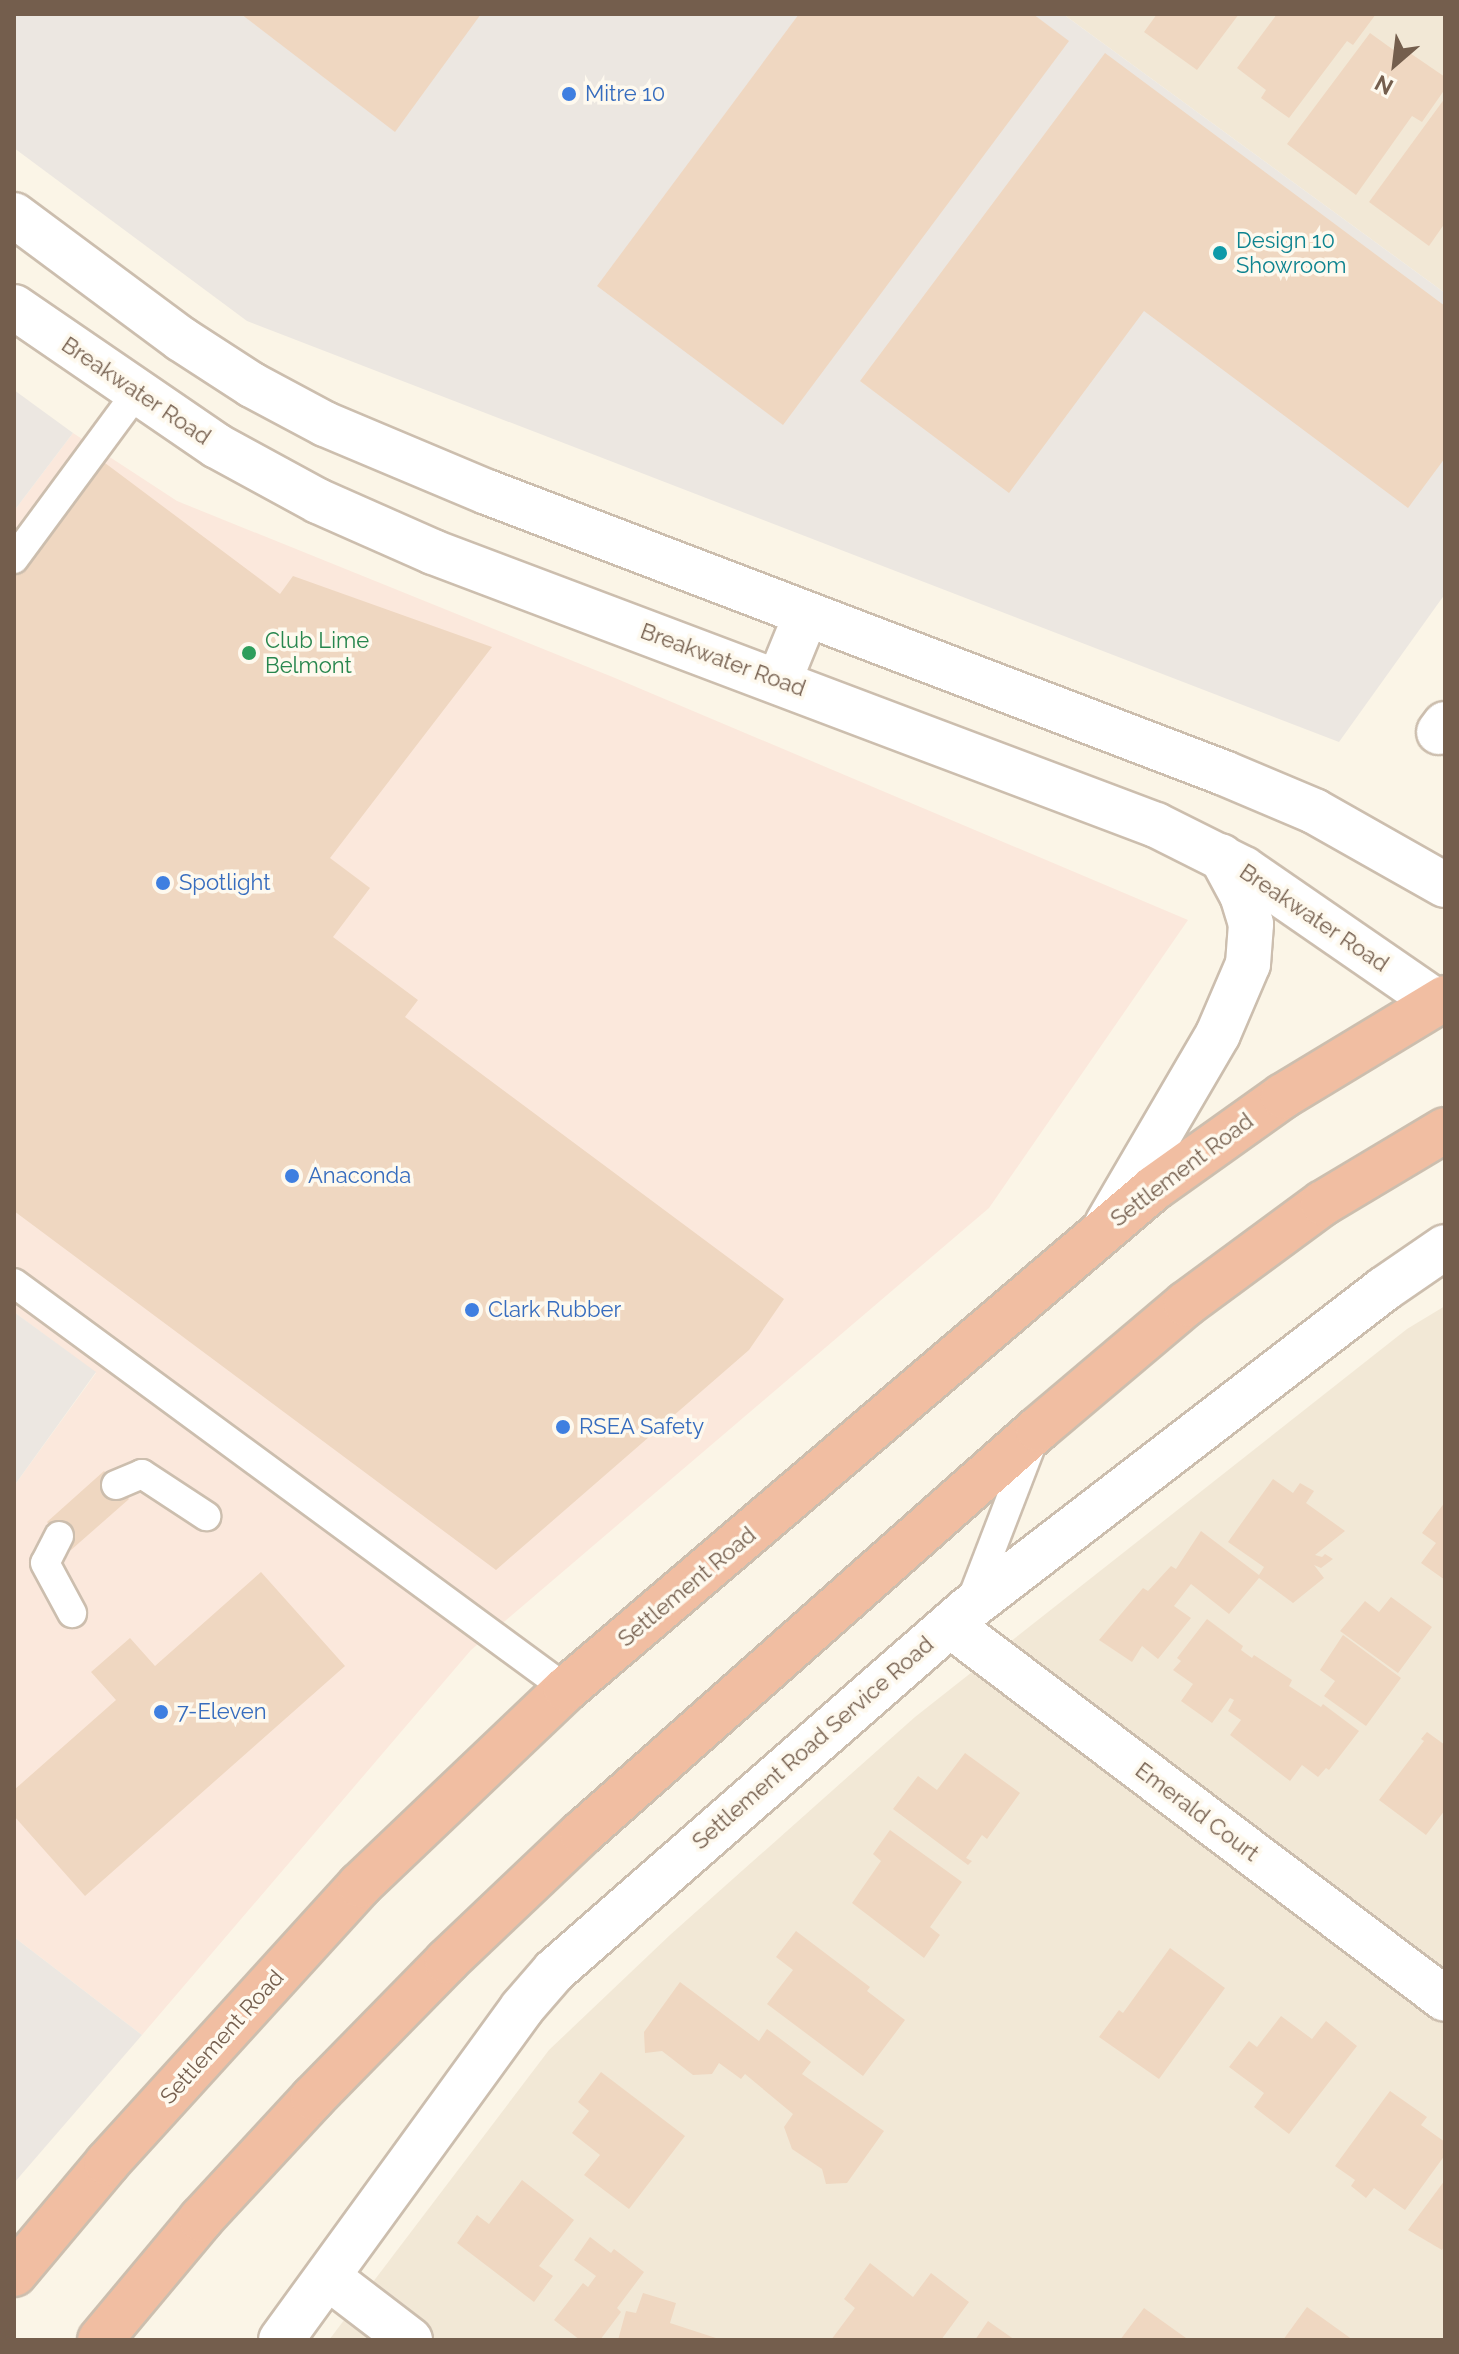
<!DOCTYPE html>
<html>
<head>
<meta charset="utf-8">
<style>
  body { margin:0 }
  #map { position:relative; width:1459px; height:2354px; overflow:hidden; background:#fbf5e7; font-family:Raleway,sans-serif }
  div>[style] { position:absolute }
  .residential>* { inset:0; background:#f2e8d6 }
  .commercial>* { inset:0; background:#fbe8dc }
  .industrial>* { inset:0; background:#ece7e1 }
  .building>* { inset:0; background:#efd7c1 }
  .roads { filter:drop-shadow(2px 0 #ccbeae) drop-shadow(-2px 0 #ccbeae) drop-shadow(0 2px #ccbeae) drop-shadow(0 -2px #ccbeae) }
  .lane>* { height:28px; margin:-14px; padding:0 14px; transform-origin:14px; border-radius:14px; background:#fff }
  .street>* { height:44px; margin:-22px; padding:0 22px; transform-origin:22px; border-radius:22px; background:#fff }
  .secondary>* { height:44px; margin:-22px; padding:0 22px; transform-origin:22px; border-radius:22px; background:#fff }
  .highway>* { height:44px; margin:-22px; padding:0 22px; transform-origin:22px; border-radius:22px; background:#f1bea2 }
  .dots>* { width:22px; height:22px; translate:-50% -50%; box-sizing:border-box; border:4px solid #fef9ee; border-radius:50% }
  span { translate:-50% -50%; white-space:nowrap; text-align:center; line-height:1.15; -webkit-text-stroke:7px #fef9ee; paint-order:stroke }
  .shop-label { font-size:22px; color:#366cbe }
  .left { translate:0 -50%; text-align:left }
  .culture-label { font-size:22px; color:#0d838f }
  .street-label { font-size:22px; color:#745e4d }
  .leisure-label { font-size:22px; color:#27864d }
  .frame { position:absolute; inset:0; border:16px solid #745e4d; pointer-events:none }
  .north { position:absolute; left:1355px; top:24px; width:80px; height:80px; -webkit-text-stroke:6px #fef9ee; paint-order:stroke; rotate:208deg; font-size:22px; font-weight:700; line-height:32px; text-align:center; color:#745e4d }
  .north::after { content:''; display:block; margin:auto; width:28px; height:36px; background:#745e4d; clip-path:polygon(50% 0,100% 100%,50% 72%,0 100%) }
</style>
</head>
<body>
<div id="map">
  <div class="residential">
    <div style="clip-path:polygon(1063px 14px,1445px 14px,1445px 293px)"></div>
    <div style="clip-path:polygon(1445px 1306px,1445px 2340px,329px 2340px,549px 2050px,670px 1935px,915px 1717px,1407px 1329px)"></div>
  </div>
  <div class="commercial">
    <div style="clip-path:polygon(73px 433px,177px 501px,615px 678px,1188px 920px,989px 1208px,471px 1650px,142px 2035px,14px 1937px,14px 1486px,96px 1373px,14px 1312px,14px 511px)"></div>
  </div>
  <div class="industrial">
    <div style="clip-path:polygon(14px 14px,1063px 14px,1445px 293px,1445px 594px,1339px 742px,247px 321px,14px 148px)"></div>
    <div style="clip-path:polygon(14px 390px,73px 433px,14px 511px)"></div>
    <div style="clip-path:polygon(14px 1312px,96px 1372px,14px 1486px)"></div>
    <div style="clip-path:polygon(14px 1937px,142px 2035px,14px 2183px)"></div>
  </div>
  <div class="building">
    <div style="clip-path:polygon(241px 14px,481px 14px,395px 132px)"></div>
    <div style="clip-path:polygon(799px 14px,1033px 14px,1069px 41px,783px 425px,597px 286px)"></div>
    <div style="clip-path:polygon(1157px 14px,1239px 14px,1197px 70px,1144px 32px)"></div>
    <div style="clip-path:polygon(1277px 14px,1376px 14px,1353px 45px,1347px 41px,1289px 118px,1261px 98px,1266px 90px,1237px 68px)"></div>
    <div style="clip-path:polygon(1370px 33px,1406px 59px,1410px 53px,1445px 77px,1445px 89px,1422px 122px,1412px 116px,1356px 195px,1287px 144px)"></div>
    <div style="clip-path:polygon(1105px 53px,1445px 306px,1445px 458px,1408px 508px,1144px 311px,1009px 493px,860px 381px)"></div>
    <div style="clip-path:polygon(1445px 98px,1445px 223px,1429px 246px,1369px 202px)"></div>
    <div style="clip-path:polygon(101px 460px,280px 594px,293px 576px,492px 647px,330px 858px,370px 888px,333px 937px,418px 1000px,405px 1017px,784px 1299px,749px 1350px,496px 1570px,14px 1211px,14px 577px)"></div>
    <div style="clip-path:polygon(104px 1471px,129px 1499px,71px 1550px,47px 1522px)"></div>
    <div style="clip-path:polygon(1273px 1479px,1293px 1493px,1300px 1483px,1314px 1491px,1306px 1503px,1345px 1531px,1315px 1555px,1322px 1557px,1325px 1554px,1333px 1559px,1321px 1568px,1314px 1565px,1324px 1578px,1293px 1603px,1259px 1578px,1229px 1614px,1191px 1584px,1174px 1606px,1191px 1618px,1158px 1659px,1142px 1646px,1132px 1662px,1099px 1640px,1143px 1588px,1148px 1591px,1171px 1566px,1176px 1569px,1201px 1531px,1259px 1575px,1264px 1567px,1228px 1542px)"></div>
    <div style="clip-path:polygon(1445px 1502px,1445px 1580px,1421px 1563px,1436px 1543px,1422px 1533px)"></div>
    <div style="clip-path:polygon(261px 1572px,345px 1666px,85px 1896px,14px 1816px,14px 1790px,116px 1700px,91px 1672px,130px 1638px,155px 1666px)"></div>
    <div style="clip-path:polygon(1391px 1597px,1432px 1627px,1398px 1673px,1340px 1631px,1365px 1601px,1379px 1612px)"></div>
    <div style="clip-path:polygon(1207px 1619px,1243px 1646px,1241px 1650px,1252px 1658px,1254px 1655px,1292px 1680px,1289px 1686px,1321px 1707px,1323px 1704px,1359px 1731px,1329px 1770px,1326px 1768px,1318px 1777px,1302px 1765px,1290px 1781px,1230px 1735px,1241px 1720px,1228px 1711px,1234px 1700px,1230px 1698px,1212px 1723px,1181px 1701px,1193px 1684px,1173px 1670px,1181px 1661px,1177px 1658px)"></div>
    <div style="clip-path:polygon(1343px 1635px,1401px 1678px,1366px 1726px,1324px 1696px,1335px 1681px,1320px 1670px)"></div>
    <div style="clip-path:polygon(1427px 1732px,1445px 1745px,1445px 1810px,1426px 1835px,1379px 1800px,1424px 1741px,1421px 1739px)"></div>
    <div style="clip-path:polygon(965px 1753px,1020px 1793px,987px 1839px,982px 1835px,966px 1858px,972px 1861px,968px 1865px,893px 1809px,918px 1776px,937px 1790px)"></div>
    <div style="clip-path:polygon(890px 1830px,962px 1882px,930px 1927px,940px 1935px,924px 1958px,852px 1903px,881px 1861px,873px 1854px)"></div>
    <div style="clip-path:polygon(796px 1931px,870px 1987px,867px 1991px,905px 2020px,863px 2076px,767px 2004px,793px 1970px,776px 1957px)"></div>
    <div style="clip-path:polygon(1170px 1948px,1225px 1988px,1159px 2079px,1099px 2037px,1119px 2010px,1123px 2013px)"></div>
    <div style="clip-path:polygon(680px 1982px,759px 2041px,767px 2029px,778px 2037px,811px 2062px,802px 2074px,884px 2131px,847px 2183px,826px 2184px,822px 2169px,792px 2149px,784px 2127px,793px 2114px,745px 2074px,741px 2079px,719px 2063px,712px 2074px,693px 2075px,662px 2051px,645px 2053px,644px 2032px)"></div>
    <div style="clip-path:polygon(1281px 2016px,1312px 2039px,1326px 2021px,1357px 2046px,1289px 2134px,1254px 2107px,1264px 2093px,1229px 2067px,1249px 2041px,1257px 2047px)"></div>
    <div style="clip-path:polygon(601px 2072px,685px 2136px,629px 2209px,584px 2175px,600px 2155px,572px 2133px,589px 2111px,578px 2102px)"></div>
    <div style="clip-path:polygon(1390px 2091px,1427px 2117px,1421px 2125px,1445px 2142px,1445px 2155px,1405px 2210px,1374px 2188px,1366px 2198px,1351px 2186px,1355px 2180px,1335px 2166px)"></div>
    <div style="clip-path:polygon(522px 2180px,574px 2220px,539px 2266px,553px 2276px,534px 2302px,457px 2243px,477px 2215px,489px 2224px)"></div>
    <div style="clip-path:polygon(1445px 2180px,1445px 2245px,1442px 2250px,1408px 2230px)"></div>
    <div style="clip-path:polygon(590px 2237px,611px 2253px,614px 2249px,644px 2272px,617px 2308px,621px 2312px,600px 2340px,580px 2340px,554px 2320px,583px 2283px,588px 2287px,596px 2276px,574px 2260px)"></div>
    <div style="clip-path:polygon(870px 2263px,913px 2297px,931px 2273px,969px 2302px,941px 2340px,831px 2340px,855px 2308px,844px 2299px)"></div>
    <div style="clip-path:polygon(643px 2293px,676px 2303px,670px 2323px,722px 2340px,618px 2340px,626px 2311px,636px 2313px)"></div>
    <div style="clip-path:polygon(1307px 2307px,1353px 2340px,1283px 2340px)"></div>
    <div style="clip-path:polygon(1144px 2308px,1186px 2338px,1120px 2340px)"></div>
    <div style="clip-path:polygon(988px 2321px,1015px 2340px,975px 2340px)"></div>
  </div>
  <div class="roads">
    <div class="lane">
      <div style="left:14px;top:559px;width:207px;rotate:-53.6deg"></div>
      <div style="left:14px;top:1283px;width:685px;rotate:36.33deg"></div>
      <div style="left:116px;top:1485px;width:28px;rotate:-23deg"></div>
      <div style="left:142px;top:1474px;width:77px;rotate:33.3deg"></div>
      <div style="left:59px;top:1536px;width:30px;rotate:117deg"></div>
      <div style="left:45px;top:1563px;width:57px;rotate:61.6deg"></div>
      <div style="left:970px;top:1604px;width:175px;rotate:-68.9deg"></div>
    </div>
    <div class="street">
      <div style="left:1439px;top:732px;width:10px;rotate:-53deg"></div>
      <div style="left:950px;top:1625px;width:620px;rotate:37.07deg"></div>
      <div style="left:329px;top:2278px;width:102px;rotate:37.4deg"></div>
      <div style="left:281px;top:2340px;width:410px;rotate:-54deg"></div>
      <div style="left:522px;top:2008px;width:49px;rotate:-49.1deg"></div>
      <div style="left:554px;top:1971px;width:550px;rotate:-41.17deg"></div>
      <div style="left:968px;top:1609px;width:525px;rotate:-37.57deg"></div>
      <div style="left:1384px;top:1289px;width:74px;rotate:-34.5deg"></div>
    </div>
    <div class="secondary">
      <div style="left:14px;top:215px;width:208px;rotate:36.6deg"></div>
      <div style="left:181px;top:339px;width:85px;rotate:32.9deg"></div>
      <div style="left:252px;top:385px;width:83px;rotate:28.1deg"></div>
      <div style="left:325px;top:424px;width:176px;rotate:22.8deg"></div>
      <div style="left:487px;top:492px;width:789px;rotate:20.87deg"></div>
      <div style="left:1224px;top:773px;width:98px;rotate:22.9deg"></div>
      <div style="left:1314px;top:811px;width:150px;rotate:29.5deg"></div>
      <div style="left:14px;top:307px;width:246px;rotate:34.4deg"></div>
      <div style="left:217px;top:446px;width:115px;rotate:28.6deg"></div>
      <div style="left:318px;top:501px;width:126px;rotate:23.9deg"></div>
      <div style="left:433px;top:552px;width:773px;rotate:20.69deg"></div>
      <div style="left:1156px;top:825px;width:98px;rotate:26.6deg"></div>
      <div style="left:1244px;top:869px;width:234px;rotate:34.6deg"></div>
      <div style="left:779px;top:681px;width:71px;rotate:-67.8deg"></div>
      <div style="left:1107px;top:1224px;width:220px;rotate:-59.7deg"></div>
      <div style="left:1218px;top:1034px;width:76px;rotate:-66.8deg"></div>
      <div style="left:1248px;top:964px;width:40px;rotate:-85.7deg"></div>
      <div style="left:1251px;top:924px;width:30px;rotate:-107deg"></div>
      <div style="left:1242px;top:895px;width:44px;rotate:-118.3deg"></div>
    </div>
    <div class="highway">
      <div style="left:14px;top:2274px;width:145px;rotate:-50deg"></div>
      <div style="left:107px;top:2163px;width:376px;rotate:-47.7deg"></div>
      <div style="left:360px;top:1885px;width:284px;rotate:-43.6deg"></div>
      <div style="left:566px;top:1689px;width:772px;rotate:-40.43deg"></div>
      <div style="left:1154px;top:1188px;width:158px;rotate:-35.5deg"></div>
      <div style="left:1283px;top:1096px;width:189px;rotate:-31.2deg"></div>
      <div style="left:100px;top:2340px;width:158px;rotate:-50.1deg"></div>
      <div style="left:201px;top:2219px;width:165px;rotate:-47.2deg"></div>
      <div style="left:313px;top:2098px;width:192px;rotate:-45.6deg"></div>
      <div style="left:447px;top:1961px;width:186px;rotate:-43.5deg"></div>
      <div style="left:582px;top:1833px;width:609px;rotate:-41.54deg"></div>
      <div style="left:1038px;top:1429px;width:194px;rotate:-40.2deg"></div>
      <div style="left:1186px;top:1304px;width:170px;rotate:-36.4deg"></div>
      <div style="left:1323px;top:1203px;width:142px;rotate:-30.9deg"></div>
    </div>
  </div>
  <div class="dots">
    <div style="left:569px;top:94px;background:#3f7fe0"></div>
    <div style="left:1220px;top:253px;background:#0f9aa8"></div>
    <div style="left:249px;top:653px;background:#2e9e5b"></div>
    <div style="left:163px;top:883px;background:#3f7fe0"></div>
    <div style="left:292px;top:1176px;background:#3f7fe0"></div>
    <div style="left:472px;top:1310px;background:#3f7fe0"></div>
    <div style="left:563px;top:1427px;background:#3f7fe0"></div>
    <div style="left:161px;top:1712px;background:#3f7fe0"></div>
  </div>
  <div class="shop-label">
    <span class="left" style="left:585px;top:94px">Mitre 10</span>
    <span class="left" style="left:179px;top:883px">Spotlight</span>
    <span class="left" style="left:308px;top:1176px">Anaconda</span>
    <span class="left" style="left:488px;top:1310px">Clark Rubber</span>
    <span class="left" style="left:579px;top:1427px">RSEA Safety</span>
    <span class="left" style="left:177px;top:1712px">7-Eleven</span>
  </div>
  <div class="culture-label">
    <span class="left" style="left:1236px;top:253px">Design 10<br>Showroom</span>
  </div>
  <div class="street-label">
    <span style="left:136px;top:391px;rotate:34deg">Breakwater Road</span>
    <span style="left:723px;top:660px;rotate:20deg">Breakwater Road</span>
    <span style="left:1314px;top:918px;rotate:34deg">Breakwater Road</span>
    <span style="left:1182px;top:1170px;rotate:-37deg">Settlement Road</span>
    <span style="left:687px;top:1587px;rotate:-40deg">Settlement Road</span>
    <span style="left:813px;top:1743px;rotate:-41deg">Settlement Road Service Road</span>
    <span style="left:1197px;top:1812px;rotate:37deg">Emerald Court</span>
    <span style="left:222px;top:2037px;rotate:-48deg">Settlement Road</span>
  </div>
  <div class="leisure-label">
    <span class="left" style="left:265px;top:653px">Club Lime<br>Belmont</span>
  </div>
  <div class="frame"></div>
  <div class="north">N</div>
</div>
</body>
</html>
